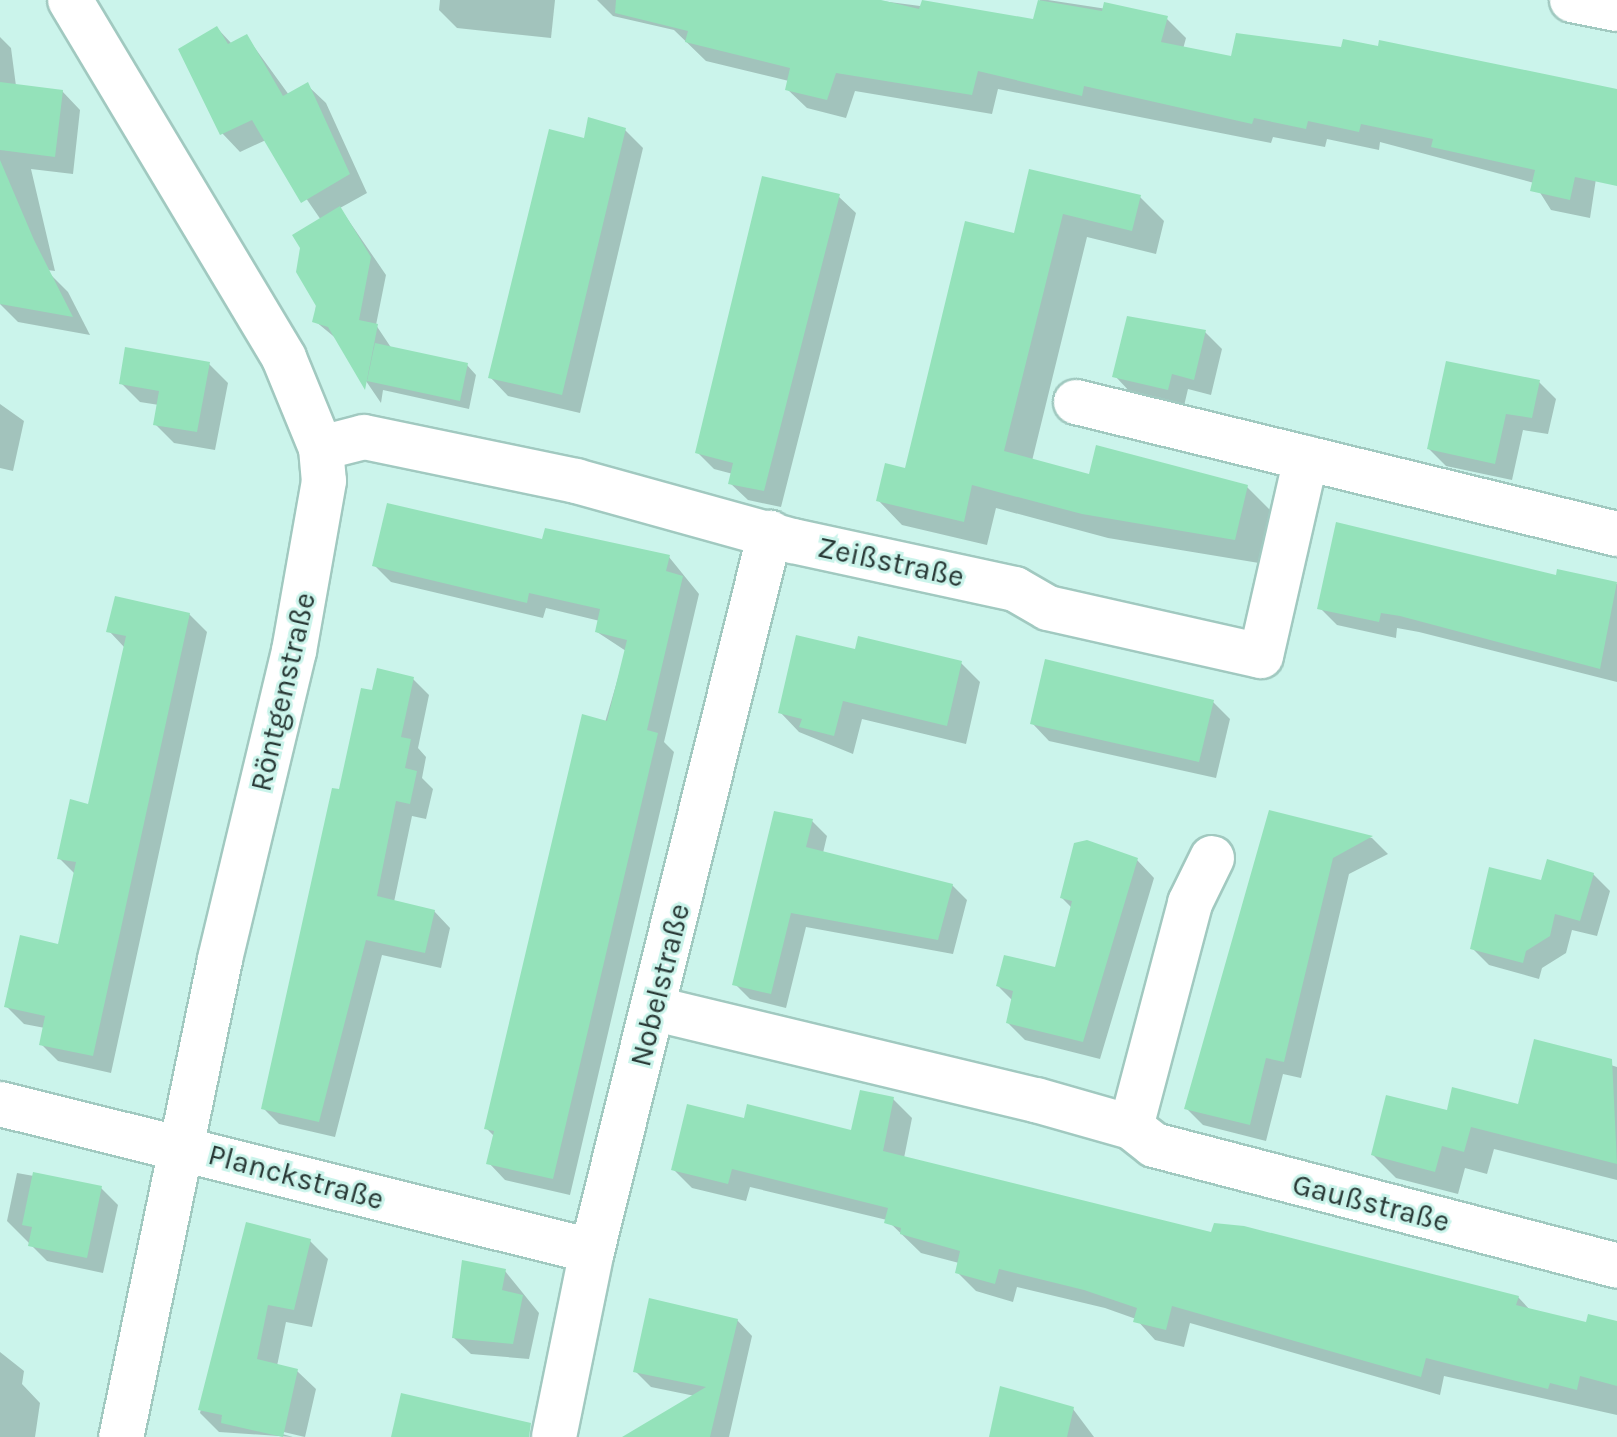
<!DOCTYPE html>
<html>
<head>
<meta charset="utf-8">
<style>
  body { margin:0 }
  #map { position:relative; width:1617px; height:1437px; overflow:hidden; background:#cbf4eb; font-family:Karla,sans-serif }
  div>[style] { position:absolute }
  .shadow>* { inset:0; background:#0003 }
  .building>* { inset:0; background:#94e2ba }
  .roads { filter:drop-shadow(2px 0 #a1c9c0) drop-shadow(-2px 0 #a1c9c0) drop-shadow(0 2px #a1c9c0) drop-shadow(0 -2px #a1c9c0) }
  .minor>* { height:44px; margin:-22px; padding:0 22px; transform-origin:22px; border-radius:22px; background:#fff }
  span { translate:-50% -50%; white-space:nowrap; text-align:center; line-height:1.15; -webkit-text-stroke:6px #cbf4eb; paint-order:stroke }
  .street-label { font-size:30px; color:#293936 }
</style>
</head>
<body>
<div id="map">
  <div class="shadow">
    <div style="clip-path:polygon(440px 0,555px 0,551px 38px,457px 28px,439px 10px)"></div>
    <div style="clip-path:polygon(597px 0,874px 0,1035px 21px,1040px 0,1048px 0,1166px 18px,1186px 38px,1183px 49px,1233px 59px,1607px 107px,1590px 218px,1551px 210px,1534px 183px,1380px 142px,1379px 150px,1327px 139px,1325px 147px,1273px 137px,1271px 143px,998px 89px,992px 114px,855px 91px,846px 118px,807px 108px,787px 89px,789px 81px,706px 61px,674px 30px,613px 16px)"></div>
    <div style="clip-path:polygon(217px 28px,232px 44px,247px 37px,289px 95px,307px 85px,326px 103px,367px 193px,340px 208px,386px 275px,376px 325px,392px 349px,467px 365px,476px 375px,469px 409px,383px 390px,381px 403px,338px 340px,315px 321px,321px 220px,266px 140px,240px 152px,222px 133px)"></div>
    <div style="clip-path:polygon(0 37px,11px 48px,16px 86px,62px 91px,80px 110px,73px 174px,31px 169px,55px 271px,0 264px)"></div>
    <div style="clip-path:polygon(625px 130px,643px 148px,580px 413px,508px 396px,490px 377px,585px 140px)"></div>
    <div style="clip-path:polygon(1031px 171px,1140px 197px,1164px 221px,1156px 254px,1087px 237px,1032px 461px,1091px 476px,1247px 487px,1271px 511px,1259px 563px,1108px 538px,996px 508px,987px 545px,902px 525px,878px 500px,906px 470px,1016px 235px)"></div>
    <div style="clip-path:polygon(838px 196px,856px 213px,781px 507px,748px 500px,730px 483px,733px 474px,714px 469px,697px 452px)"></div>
    <div style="clip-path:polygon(49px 273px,68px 292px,90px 335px,18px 322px,0 304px)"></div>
    <div style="clip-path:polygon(1205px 332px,1222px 349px,1211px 395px,1188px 389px,1184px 406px,1131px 393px,1115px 376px)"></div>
    <div style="clip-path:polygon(209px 364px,228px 383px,215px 450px,174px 443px,155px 424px,159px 405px,140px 402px,121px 383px)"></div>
    <div style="clip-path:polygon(1539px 382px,1556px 399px,1548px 434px,1523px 430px,1512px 480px,1446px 466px,1429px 449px)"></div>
    <div style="clip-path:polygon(0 404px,24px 421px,13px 471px,0 468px)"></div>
    <div style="clip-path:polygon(543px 542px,669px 557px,699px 594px,664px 742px,674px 752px,570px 1195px,505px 1180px,489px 1163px,495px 1137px,486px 1128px,626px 651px,597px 632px,600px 621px,546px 608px,543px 618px,391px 582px,374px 565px)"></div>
    <div style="clip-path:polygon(1558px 571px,1617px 584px,1617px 682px,1419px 632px,1397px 628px,1396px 638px,1337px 625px,1320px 608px,1557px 577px)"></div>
    <div style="clip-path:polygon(189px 614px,207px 632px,111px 1073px,58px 1061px,41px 1044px,45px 1028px,24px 1024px,6px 1006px,59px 946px,75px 874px,59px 858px,89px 806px,125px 648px,109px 631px)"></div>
    <div style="clip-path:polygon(856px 652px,961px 663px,980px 682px,966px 744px,862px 719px,853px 754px,799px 732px,780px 712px)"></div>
    <div style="clip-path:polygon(413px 679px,429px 695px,418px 748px,426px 757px,422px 778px,433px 789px,426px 819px,412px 816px,394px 902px,434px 911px,450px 928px,441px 968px,382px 955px,335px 1137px,279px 1124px,263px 1108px,340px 791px,374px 692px)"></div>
    <div style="clip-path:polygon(1213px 702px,1230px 719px,1216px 778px,1049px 741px,1032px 723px)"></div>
    <div style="clip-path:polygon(1271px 813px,1372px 838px,1388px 854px,1349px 874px,1301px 1078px,1283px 1074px,1266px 1141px,1203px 1125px,1186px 1108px)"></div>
    <div style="clip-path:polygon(812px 821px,827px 836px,823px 853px,952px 885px,967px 900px,953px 954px,806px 927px,786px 1008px,750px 999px,735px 984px)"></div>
    <div style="clip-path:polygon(1137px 860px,1154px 878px,1100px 1059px,1025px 1040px,1008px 1023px,1013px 1001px,998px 986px,1056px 970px,1072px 908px,1062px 898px)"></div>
    <div style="clip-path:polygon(1593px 874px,1610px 891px,1597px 936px,1572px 930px,1566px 953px,1542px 968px,1539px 979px,1489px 965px,1472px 948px,1542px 882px)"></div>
    <div style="clip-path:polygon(1535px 1041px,1617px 1067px,1617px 1180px,1494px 1149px,1487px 1174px,1465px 1168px,1458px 1194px,1396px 1178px,1373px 1155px,1448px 1112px,1519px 1106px)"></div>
    <div style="clip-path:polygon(893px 1099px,912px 1118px,904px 1158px,1213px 1234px,1518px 1297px,1531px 1311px,1587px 1324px,1617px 1323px,1617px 1415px,1444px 1376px,1440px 1395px,1190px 1323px,1184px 1347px,1155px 1340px,1136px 1319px,1105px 1308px,1017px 1287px,1013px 1302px,976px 1291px,957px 1272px,959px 1263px,921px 1253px,887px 1220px,750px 1187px,746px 1201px,692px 1188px,673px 1169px,745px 1121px,853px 1133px)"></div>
    <div style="clip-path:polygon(17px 1173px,101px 1188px,118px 1205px,103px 1273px,47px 1261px,7px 1221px)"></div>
    <div style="clip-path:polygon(248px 1224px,310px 1241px,328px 1259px,312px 1327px,286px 1322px,277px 1366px,297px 1371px,316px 1389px,305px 1437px,220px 1417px,293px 1437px,219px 1432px,200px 1413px)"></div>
    <div style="clip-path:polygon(505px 1271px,539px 1313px,529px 1359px,471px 1354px,454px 1338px)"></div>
    <div style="clip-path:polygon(737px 1320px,752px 1336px,729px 1437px,626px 1437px,695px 1396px,651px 1387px,635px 1371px)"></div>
    <div style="clip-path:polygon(0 1352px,24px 1371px,22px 1384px,40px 1403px,35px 1437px,0 1437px)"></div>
    <div style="clip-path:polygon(1073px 1409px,1094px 1437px,991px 1437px)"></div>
  </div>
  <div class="building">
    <div style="clip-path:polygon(616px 0,881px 0,919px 9px,922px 0,1033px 19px,1038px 0,1102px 11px,1104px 2px,1168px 16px,1161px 42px,1231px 56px,1236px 33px,1341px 47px,1343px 39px,1378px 46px,1379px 40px,1617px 89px,1617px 186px,1575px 177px,1570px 200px,1530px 191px,1535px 170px,1431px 147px,1433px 139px,1361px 124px,1359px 132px,1308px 121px,1306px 129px,1254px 118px,1252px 124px,1084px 86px,1082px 96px,978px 71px,972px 95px,836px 73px,827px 100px,785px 90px,790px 68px,685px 42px,688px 31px,615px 13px)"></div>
    <div style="clip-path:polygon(217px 26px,228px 44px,247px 34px,283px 96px,308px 82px,350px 174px,301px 203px,252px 120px,220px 135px,178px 49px)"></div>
    <div style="clip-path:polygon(0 82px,63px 90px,55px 157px,0 150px)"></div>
    <div style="clip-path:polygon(588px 117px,626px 128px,562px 395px,488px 378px,549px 129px,584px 138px)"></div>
    <div style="clip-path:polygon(0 160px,34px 240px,73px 317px,0 304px)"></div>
    <div style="clip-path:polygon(1029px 169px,1141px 195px,1132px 231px,1063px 214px,1004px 451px,1089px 474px,1096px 445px,1248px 485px,1235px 540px,1082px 514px,972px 485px,964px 522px,876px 501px,885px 463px,905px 468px,965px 221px,1014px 233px)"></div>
    <div style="clip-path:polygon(762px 176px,840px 194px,764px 491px,728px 484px,733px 463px,695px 453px)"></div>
    <div style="clip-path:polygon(340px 206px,371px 257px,359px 320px,378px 324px,365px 390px,328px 327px,312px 322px,316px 306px,296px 272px,300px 248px,292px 235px)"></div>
    <div style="clip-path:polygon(1127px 316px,1206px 330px,1194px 380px,1172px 374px,1168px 390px,1112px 377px)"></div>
    <div style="clip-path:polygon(375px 343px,468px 363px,460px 401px,367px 381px)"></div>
    <div style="clip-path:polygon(125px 347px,210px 362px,197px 432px,153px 425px,159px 391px,119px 384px)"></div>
    <div style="clip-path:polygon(1446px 361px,1540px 380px,1532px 418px,1506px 414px,1495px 464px,1427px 449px)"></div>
    <div style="clip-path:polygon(387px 503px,542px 539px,545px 528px,670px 555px,666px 571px,683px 576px,647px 730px,658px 733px,553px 1179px,486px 1164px,494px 1131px,484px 1129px,582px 714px,607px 721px,627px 640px,595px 632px,600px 609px,529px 593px,527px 603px,372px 566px)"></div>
    <div style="clip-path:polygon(1336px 522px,1556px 575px,1557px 569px,1617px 582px,1600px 669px,1400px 616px,1381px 613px,1379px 622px,1317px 609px)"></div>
    <div style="clip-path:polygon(115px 596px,190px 613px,93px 1056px,39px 1045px,45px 1016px,4px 1007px,20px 935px,58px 944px,76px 862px,57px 859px,70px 799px,88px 804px,126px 636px,106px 632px)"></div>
    <div style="clip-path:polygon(796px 635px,855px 649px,858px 636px,962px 661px,947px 726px,843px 701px,834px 736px,799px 727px,802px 719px,778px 713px)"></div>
    <div style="clip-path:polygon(1045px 659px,1214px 700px,1199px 762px,1030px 724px)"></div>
    <div style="clip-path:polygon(377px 668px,414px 677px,401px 737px,411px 739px,405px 768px,417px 771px,410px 804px,396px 801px,377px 896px,435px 910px,425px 953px,366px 940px,319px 1122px,261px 1109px,332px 788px,339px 789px,361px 688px,372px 690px)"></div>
    <div style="clip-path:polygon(1269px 810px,1373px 836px,1333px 858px,1284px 1062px,1266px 1058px,1250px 1125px,1184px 1109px)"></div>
    <div style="clip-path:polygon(774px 811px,813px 819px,806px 847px,953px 884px,938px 940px,791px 913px,771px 994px,732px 985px)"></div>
    <div style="clip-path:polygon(1087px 840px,1138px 858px,1083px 1042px,1006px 1023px,1013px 991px,996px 986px,1004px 955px,1055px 967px,1072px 901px,1060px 898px,1074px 843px)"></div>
    <div style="clip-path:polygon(1547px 859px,1594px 873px,1580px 921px,1555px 914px,1550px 936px,1526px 951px,1523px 963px,1470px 949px,1489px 867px,1541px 880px)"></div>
    <div style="clip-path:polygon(1534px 1039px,1612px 1059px,1617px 1164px,1471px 1127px,1464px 1152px,1442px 1146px,1435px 1172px,1371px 1155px,1386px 1095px,1447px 1110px,1452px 1087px,1518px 1104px)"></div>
    <div style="clip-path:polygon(860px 1090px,894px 1097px,883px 1151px,1211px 1232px,1214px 1223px,1244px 1226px,1519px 1296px,1516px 1305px,1586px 1322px,1588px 1314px,1617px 1321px,1617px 1386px,1580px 1376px,1577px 1390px,1550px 1383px,1548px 1389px,1426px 1358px,1421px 1377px,1172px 1306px,1166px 1330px,1133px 1322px,1137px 1308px,1084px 1290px,999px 1269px,995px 1284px,955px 1273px,960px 1251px,900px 1234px,901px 1228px,884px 1223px,888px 1208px,732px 1169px,728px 1184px,671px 1170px,687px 1104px,744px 1118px,747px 1104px,851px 1130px)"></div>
    <div style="clip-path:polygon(33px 1172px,102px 1186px,87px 1258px,28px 1246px,32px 1227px,22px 1225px)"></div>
    <div style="clip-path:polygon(246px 1222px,311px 1239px,294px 1310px,268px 1305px,257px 1359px,298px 1369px,283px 1437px,221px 1423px,222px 1415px,198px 1410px)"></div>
    <div style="clip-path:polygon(462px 1260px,506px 1269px,502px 1290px,523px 1295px,513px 1344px,452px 1338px)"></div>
    <div style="clip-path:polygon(649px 1298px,738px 1319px,710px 1437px,622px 1437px,706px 1387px,633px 1372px)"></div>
    <div style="clip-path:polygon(1000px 1386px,1074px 1407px,1067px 1437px,989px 1437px)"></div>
    <div style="clip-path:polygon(401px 1393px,531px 1423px,529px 1437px,391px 1437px)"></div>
  </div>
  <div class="roads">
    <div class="minor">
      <div style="left:70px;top:0;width:417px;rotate:59.1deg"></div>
      <div style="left:284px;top:358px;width:97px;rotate:67.7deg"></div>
      <div style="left:321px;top:448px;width:33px;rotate:85deg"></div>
      <div style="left:324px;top:481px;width:173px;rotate:100deg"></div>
      <div style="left:294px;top:651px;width:318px;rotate:103.5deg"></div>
      <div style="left:220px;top:960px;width:487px;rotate:101.7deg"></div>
      <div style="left:1572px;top:0;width:46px;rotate:11.3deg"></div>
      <div style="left:1076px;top:402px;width:557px;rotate:13.71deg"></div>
      <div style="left:321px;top:448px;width:44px;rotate:-14.3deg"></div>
      <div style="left:364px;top:437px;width:217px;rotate:11.7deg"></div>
      <div style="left:576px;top:481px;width:225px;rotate:15.5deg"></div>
      <div style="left:793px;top:541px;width:227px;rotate:12.2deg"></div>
      <div style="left:1015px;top:589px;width:38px;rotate:30deg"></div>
      <div style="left:1048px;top:608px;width:218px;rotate:12.7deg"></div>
      <div style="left:1261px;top:656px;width:203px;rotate:-77.2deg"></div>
      <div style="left:656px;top:1009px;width:391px;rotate:13.5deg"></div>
      <div style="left:1036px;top:1100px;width:99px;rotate:15.9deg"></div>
      <div style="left:1131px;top:1127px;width:29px;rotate:38deg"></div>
      <div style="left:1154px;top:1145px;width:479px;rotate:14.6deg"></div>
      <div style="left:0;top:1104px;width:610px;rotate:13.95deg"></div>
      <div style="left:1131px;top:1127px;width:232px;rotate:-75.2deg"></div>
      <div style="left:1190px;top:903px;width:50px;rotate:-63.9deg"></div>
      <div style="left:554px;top:1437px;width:190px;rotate:-78.5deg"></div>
      <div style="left:592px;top:1251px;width:740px;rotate:-76.08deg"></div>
    </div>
  </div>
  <div class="street-label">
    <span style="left:891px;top:562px;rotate:12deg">Zeißstraße</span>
    <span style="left:283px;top:692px;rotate:-77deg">Röntgenstraße</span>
    <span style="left:660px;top:985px;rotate:-76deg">Nobelstraße</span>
    <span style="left:296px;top:1177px;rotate:15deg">Planckstraße</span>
    <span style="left:1371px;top:1203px;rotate:14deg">Gaußstraße</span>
  </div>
</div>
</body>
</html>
